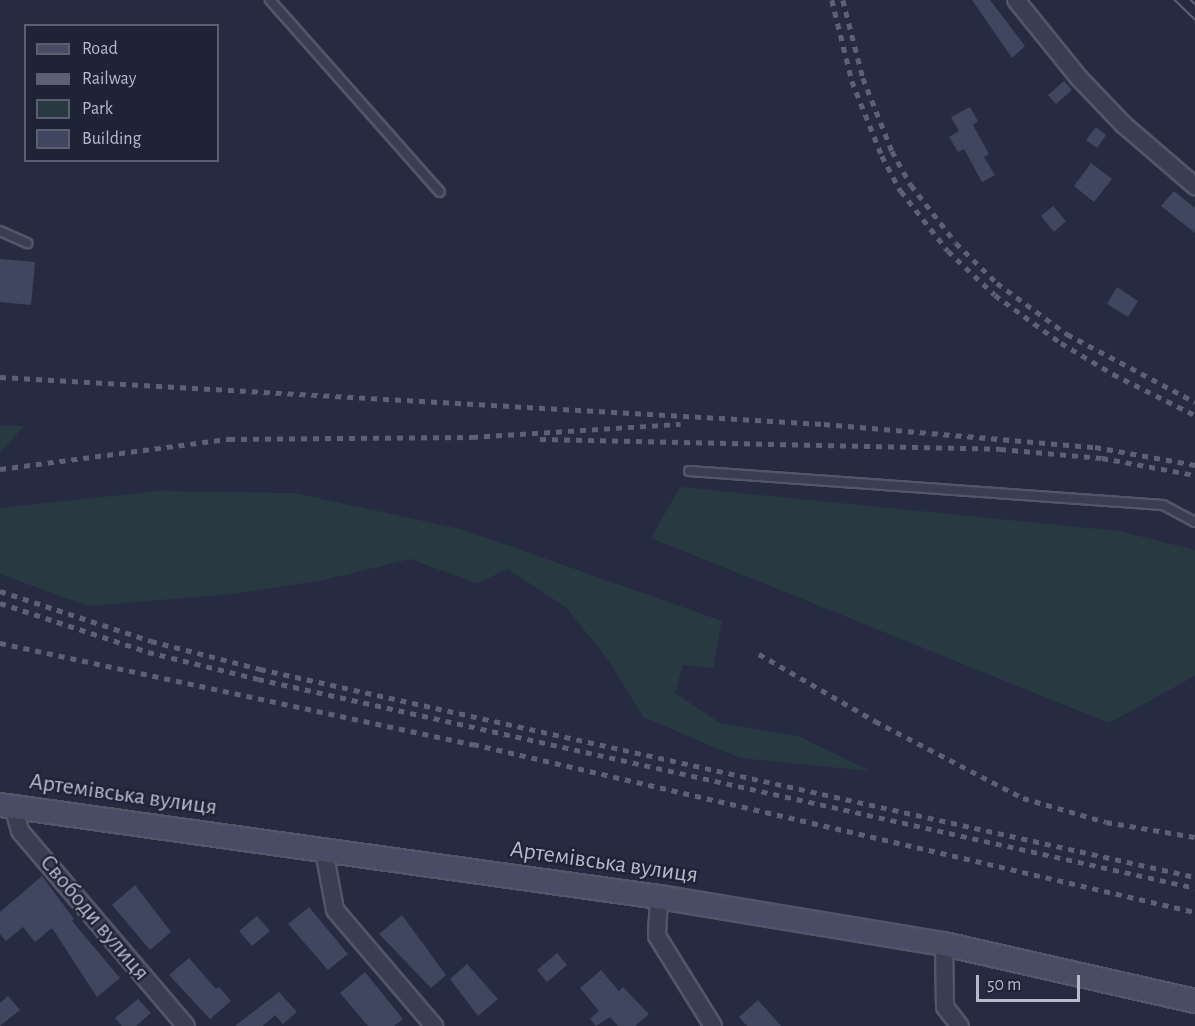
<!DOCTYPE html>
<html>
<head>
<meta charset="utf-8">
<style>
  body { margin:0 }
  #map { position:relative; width:1195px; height:1026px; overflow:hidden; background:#262b41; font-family:"Alegreya Sans",sans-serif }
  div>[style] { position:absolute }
  .green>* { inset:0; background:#283942 }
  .building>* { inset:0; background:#40465f }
  .roads { filter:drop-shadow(2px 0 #525668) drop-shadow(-2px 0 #525668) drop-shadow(0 2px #525668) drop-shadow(0 -2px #525668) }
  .service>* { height:8px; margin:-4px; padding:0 4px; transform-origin:4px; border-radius:4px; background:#3a3e51 }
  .minor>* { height:16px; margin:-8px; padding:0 8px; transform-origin:8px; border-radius:8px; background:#3a3e51 }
  .secondary>* { height:22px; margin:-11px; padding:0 11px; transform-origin:11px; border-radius:11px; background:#484c64 }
  .tram>* { height:1.5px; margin:-0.75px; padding:0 0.75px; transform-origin:0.75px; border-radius:0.75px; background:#5c6178 }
  .rail>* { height:4.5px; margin-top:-2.25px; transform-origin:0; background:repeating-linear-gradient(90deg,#5c6178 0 6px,transparent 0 12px) }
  span { translate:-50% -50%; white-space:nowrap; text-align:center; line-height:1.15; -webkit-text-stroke:4.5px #1f2336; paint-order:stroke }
  .street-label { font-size:24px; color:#b7bacb }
  .legend { position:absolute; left:24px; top:24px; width:195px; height:138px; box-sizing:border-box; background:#1f2336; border:2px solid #5c5f72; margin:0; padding:8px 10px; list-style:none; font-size:18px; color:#b7bacb }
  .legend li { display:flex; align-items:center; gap:12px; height:30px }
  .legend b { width:30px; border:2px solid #5c5f72 }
  .scale { position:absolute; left:976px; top:975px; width:104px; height:27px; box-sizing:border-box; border:3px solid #b7bacb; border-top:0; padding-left:8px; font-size:18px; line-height:21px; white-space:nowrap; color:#b7bacb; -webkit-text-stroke:4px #1f2336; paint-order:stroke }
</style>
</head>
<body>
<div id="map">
  <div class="green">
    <div style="clip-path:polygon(0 425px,24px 426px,0 453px)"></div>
    <div style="clip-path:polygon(680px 487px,1119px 531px,1195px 550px,1195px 676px,1109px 723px,651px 538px)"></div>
    <div style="clip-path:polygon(158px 491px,295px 493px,464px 530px,722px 621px,713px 668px,683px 665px,675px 693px,720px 723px,798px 736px,870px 771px,740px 758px,643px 717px,609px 661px,567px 608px,508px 569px,477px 583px,410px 559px,324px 580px,232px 594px,88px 606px,0 574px,0 508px)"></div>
  </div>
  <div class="building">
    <div style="clip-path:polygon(972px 0,990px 0,1025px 46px,1012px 58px)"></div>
    <div style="clip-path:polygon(1064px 81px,1072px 90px,1056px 104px,1048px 95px)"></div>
    <div style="clip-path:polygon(970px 107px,978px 121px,973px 125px,989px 154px,984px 157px,995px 175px,982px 182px,964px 149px,958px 152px,949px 137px,959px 131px,951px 117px)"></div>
    <div style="clip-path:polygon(1096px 127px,1106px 135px,1097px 148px,1086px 140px)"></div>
    <div style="clip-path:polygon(1091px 163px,1112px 179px,1094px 202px,1074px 186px)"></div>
    <div style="clip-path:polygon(1174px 191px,1195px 208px,1195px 233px,1161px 206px)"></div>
    <div style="clip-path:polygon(1053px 206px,1066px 221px,1054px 232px,1041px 216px)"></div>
    <div style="clip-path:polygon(0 259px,35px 262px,31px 305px,0 302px)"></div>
    <div style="clip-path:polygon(1117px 287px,1138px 301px,1128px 317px,1107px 304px)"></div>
    <div style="clip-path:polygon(42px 876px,74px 919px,72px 921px,120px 978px,97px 997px,52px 928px,35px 942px,23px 927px,6px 941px,0 934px,0 912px)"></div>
    <div style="clip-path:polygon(135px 885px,171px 932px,150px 950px,112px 905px)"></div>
    <div style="clip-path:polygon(309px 907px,348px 954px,328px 970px,288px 924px)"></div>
    <div style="clip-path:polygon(402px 915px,446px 975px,431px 988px,379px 934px)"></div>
    <div style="clip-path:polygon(257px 916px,270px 931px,252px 946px,239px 931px)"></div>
    <div style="clip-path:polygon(557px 953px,567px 965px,547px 982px,537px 970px)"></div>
    <div style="clip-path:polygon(189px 958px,216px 989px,219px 987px,231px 1001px,210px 1019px,169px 975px)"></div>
    <div style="clip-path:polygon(467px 964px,498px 999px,478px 1016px,450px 979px)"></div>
    <div style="clip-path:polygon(601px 970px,619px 991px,623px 987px,649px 1014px,635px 1026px,618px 1026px,610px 1017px,596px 1026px,590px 1019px,599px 1011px,580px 988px)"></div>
    <div style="clip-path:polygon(365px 972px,403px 1019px,394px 1026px,368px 1026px,340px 993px)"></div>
    <div style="clip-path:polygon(279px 992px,297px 1012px,283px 1024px,275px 1015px,263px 1026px,235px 1026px)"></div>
    <div style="clip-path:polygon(8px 996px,20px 1010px,0 1026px,0 1003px)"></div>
    <div style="clip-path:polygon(138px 999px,151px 1013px,136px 1026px,122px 1026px,115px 1018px)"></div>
    <div style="clip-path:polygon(758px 1000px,781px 1026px,747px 1026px,739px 1017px)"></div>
  </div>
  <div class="roads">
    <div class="service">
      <div style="left:270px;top:0;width:256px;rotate:48.5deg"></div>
      <div style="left:0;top:231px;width:30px;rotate:24deg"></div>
      <div style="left:689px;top:471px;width:475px;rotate:4.1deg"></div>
      <div style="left:1163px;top:505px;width:36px;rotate:28deg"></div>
    </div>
    <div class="minor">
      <div style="left:1016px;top:0;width:100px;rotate:51.1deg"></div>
      <div style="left:1079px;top:78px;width:65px;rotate:46.2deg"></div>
      <div style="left:1124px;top:125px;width:94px;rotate:40.7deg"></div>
      <div style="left:13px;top:806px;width:26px;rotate:74deg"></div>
      <div style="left:20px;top:831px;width:256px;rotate:49.6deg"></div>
      <div style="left:324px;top:851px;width:60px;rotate:79.4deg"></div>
      <div style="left:335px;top:910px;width:153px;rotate:49.5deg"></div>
      <div style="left:659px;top:897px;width:39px;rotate:93deg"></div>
      <div style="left:657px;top:936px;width:106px;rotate:58.1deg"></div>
      <div style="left:944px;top:944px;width:63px;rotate:89.1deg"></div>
      <div style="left:945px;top:1007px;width:24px;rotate:52deg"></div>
    </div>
    <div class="secondary">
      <div style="left:0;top:805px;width:665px;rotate:7.95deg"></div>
      <div style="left:659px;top:897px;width:289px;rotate:9.4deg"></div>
      <div style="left:944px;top:944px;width:257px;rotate:12.8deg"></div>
    </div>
  </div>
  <div class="tram">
    <div style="left:1175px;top:0;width:28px;rotate:44deg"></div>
    <div style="left:1191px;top:0;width:6px;rotate:45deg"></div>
  </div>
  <div class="rail">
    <div style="left:832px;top:0;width:83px;rotate:76.1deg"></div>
    <div style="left:852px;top:81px;width:81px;rotate:68.2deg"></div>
    <div style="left:882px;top:156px;width:40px;rotate:62deg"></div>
    <div style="left:901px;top:191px;width:76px;rotate:51.9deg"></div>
    <div style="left:948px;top:251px;width:64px;rotate:43.1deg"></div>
    <div style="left:995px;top:295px;width:82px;rotate:36deg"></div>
    <div style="left:1061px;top:343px;width:61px;rotate:30.8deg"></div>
    <div style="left:1113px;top:374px;width:92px;rotate:26.6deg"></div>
    <div style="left:843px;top:0;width:81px;rotate:75.6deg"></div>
    <div style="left:863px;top:78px;width:79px;rotate:68.3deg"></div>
    <div style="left:892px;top:151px;width:39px;rotate:61deg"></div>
    <div style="left:911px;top:185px;width:73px;rotate:52.2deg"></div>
    <div style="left:956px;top:243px;width:57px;rotate:44.3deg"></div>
    <div style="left:997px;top:283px;width:87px;rotate:36.1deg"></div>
    <div style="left:1067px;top:334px;width:145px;rotate:28deg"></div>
    <div style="left:0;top:377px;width:825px;rotate:3.26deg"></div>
    <div style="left:824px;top:424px;width:272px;rotate:4.9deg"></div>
    <div style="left:1095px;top:447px;width:102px;rotate:10.2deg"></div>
    <div style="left:540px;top:439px;width:460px;rotate:1.2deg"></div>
    <div style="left:1000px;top:449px;width:102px;rotate:5deg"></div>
    <div style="left:1102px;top:458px;width:95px;rotate:10.4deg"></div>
    <div style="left:0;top:469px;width:231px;rotate:-7.5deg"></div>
    <div style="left:229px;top:439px;width:243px;rotate:-0.5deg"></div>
    <div style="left:472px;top:437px;width:209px;rotate:-3.6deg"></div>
    <div style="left:0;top:591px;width:159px;rotate:18.3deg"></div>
    <div style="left:151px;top:641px;width:113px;rotate:14.4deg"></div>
    <div style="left:260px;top:669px;width:958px;rotate:12.54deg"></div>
    <div style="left:0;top:603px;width:156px;rotate:18.3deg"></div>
    <div style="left:148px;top:652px;width:113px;rotate:13.8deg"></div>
    <div style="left:258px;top:679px;width:960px;rotate:12.57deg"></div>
    <div style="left:0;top:643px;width:484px;rotate:12.1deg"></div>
    <div style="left:473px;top:744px;width:741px;rotate:13.1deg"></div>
    <div style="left:759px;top:654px;width:134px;rotate:30deg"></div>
    <div style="left:875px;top:721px;width:167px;rotate:27.5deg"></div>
    <div style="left:1023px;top:798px;width:86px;rotate:16.1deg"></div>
    <div style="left:1106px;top:822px;width:90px;rotate:9.6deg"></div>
  </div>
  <div class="street-label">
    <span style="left:123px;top:795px;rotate:8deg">Артемівська вулиця</span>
    <span style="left:604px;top:863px;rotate:8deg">Артемівська вулиця</span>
    <span style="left:94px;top:918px;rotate:50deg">Свободи вулиця</span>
  </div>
  <ul class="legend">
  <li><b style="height:8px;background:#484c64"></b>Road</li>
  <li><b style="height:8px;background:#5c6178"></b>Railway</li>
  <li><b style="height:16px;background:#283942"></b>Park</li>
  <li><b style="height:16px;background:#40465f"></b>Building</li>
  </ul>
  <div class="scale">50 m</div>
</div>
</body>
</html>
